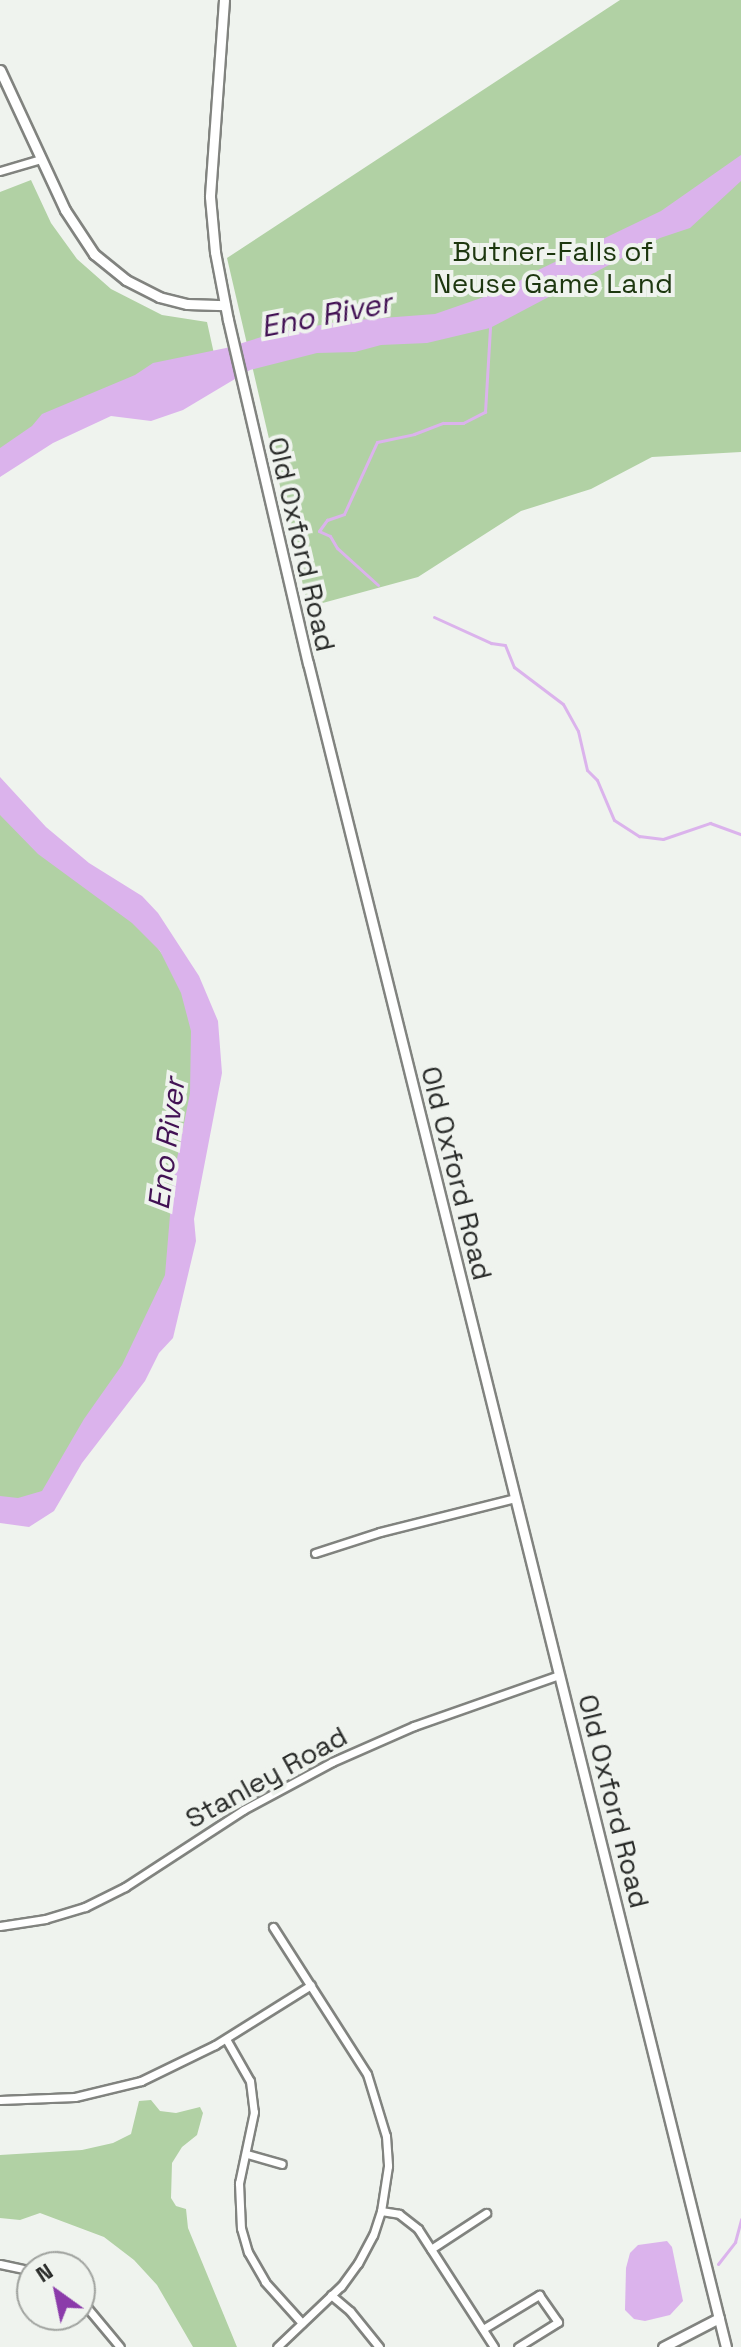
<!DOCTYPE html>
<html>
<head>
<meta charset="utf-8">
<style>
  body { margin:0 }
  #map { position:relative; width:741px; height:2347px; overflow:hidden; background:#eff3ee; font-family:"Space Grotesk",sans-serif }
  div>[style] { position:absolute }
  .green>* { inset:0; background:#b1d1a4 }
  .water>* { inset:0; background:#dbb3ec }
  .stream>* { height:3px; margin:-1.5px; padding:0 1.5px; transform-origin:1.5px; border-radius:1.5px; background:#dbb3ec }
  .roads { filter:drop-shadow(2px 0 #81837f) drop-shadow(-2px 0 #81837f) drop-shadow(0 2px #81837f) drop-shadow(0 -2px #81837f) }
  .minor>* { height:7px; margin:-3.5px; padding:0 3.5px; transform-origin:3.5px; border-radius:3.5px; background:#fff }
  .tertiary>* { height:9px; margin:-4.5px; padding:0 4.5px; transform-origin:4.5px; border-radius:4.5px; background:#fff }
  span { translate:-50% -50%; white-space:nowrap; text-align:center; line-height:1.15; -webkit-text-stroke:8px #eff3ee; paint-order:stroke }
  .park-label { font-size:28px; color:#1d370f }
  .street-label { font-size:28px; color:#292b29 }
  .water-label { font-size:30px; color:#421154; font-style:italic }
  .north { position:absolute; left:16px; top:2251px; width:80px; height:80px; box-sizing:border-box; background:#eff3ee; border:2px solid #a0a39f; border-radius:50%; rotate:327deg; font-size:22px; font-weight:700; line-height:32px; text-align:center; color:#292b29 }
  .north::after { content:''; display:block; margin:auto; width:28px; height:36px; background:#8b3baa; clip-path:polygon(50% 0,100% 100%,50% 72%,0 100%) }
</style>
</head>
<body>
<div id="map">
  <div class="green">
    <div style="clip-path:polygon(620px 0,741px 0,741px 452px,652px 457px,591px 489px,521px 511px,418px 577px,319px 604px,316px 596px,306px 598px,227px 258px)"></div>
    <div style="clip-path:polygon(31px 180px,51px 223px,77px 259px,111px 289px,162px 315px,207px 322px,218px 372px,0 460px,0 192px)"></div>
    <div style="clip-path:polygon(0 793px,120px 897px,202px 1008px,160px 1327px,53px 1492px,0 1508px)"></div>
    <div style="clip-path:polygon(151px 2100px,160px 2111px,176px 2113px,200px 2107px,203px 2113px,197px 2135px,182px 2147px,172px 2163px,171px 2198px,176px 2206px,186px 2209px,188px 2228px,237px 2347px,193px 2347px,157px 2285px,134px 2260px,104px 2237px,40px 2213px,20px 2220px,0 2218px,0 2155px,82px 2150px,113px 2143px,131px 2134px,139px 2101px)"></div>
  </div>
  <div class="water">
    <div style="clip-path:polygon(741px 155px,741px 181px,690px 228px,660px 238px,490px 328px,427px 343px,381px 345px,355px 352px,317px 353px,250px 370px,183px 410px,151px 421px,111px 416px,53px 443px,0 477px,0 448px,32px 426px,42px 414px,135px 375px,153px 363px,226px 348px,274px 333px,344px 321px,435px 314px,507px 289px,532px 273px,661px 211px)"></div>
    <div style="clip-path:polygon(0 777px,46px 827px,89px 863px,142px 896px,158px 913px,199px 976px,218px 1021px,222px 1073px,194px 1219px,196px 1241px,173px 1338px,159px 1353px,145px 1381px,82px 1463px,54px 1511px,29px 1527px,0 1523px,0 1496px,18px 1498px,42px 1491px,84px 1419px,122px 1365px,165px 1275px,173px 1179px,190px 1093px,191px 1031px,181px 993px,160px 951px,132px 923px,38px 854px,0 815px)"></div>
    <div style="clip-path:polygon(667px 2241px,672px 2247px,683px 2301px,670px 2315px,645px 2321px,634px 2319px,625px 2310px,626px 2268px,630px 2253px,638px 2245px)"></div>
  </div>
  <div class="stream">
    <div style="left:378px;top:585px;width:55px;rotate:-137.9deg"></div>
    <div style="left:337px;top:548px;width:14px;rotate:-120deg"></div>
    <div style="left:330px;top:536px;width:12px;rotate:-156deg"></div>
    <div style="left:319px;top:531px;width:14px;rotate:-54deg"></div>
    <div style="left:327px;top:520px;width:18px;rotate:-19deg"></div>
    <div style="left:344px;top:514px;width:79px;rotate:-65.4deg"></div>
    <div style="left:377px;top:442px;width:38px;rotate:-12deg"></div>
    <div style="left:414px;top:434px;width:31px;rotate:-21deg"></div>
    <div style="left:443px;top:423px;width:20px"></div>
    <div style="left:463px;top:423px;width:25px;rotate:-27deg"></div>
    <div style="left:485px;top:412px;width:85px;rotate:-86.6deg"></div>
    <div style="left:434px;top:617px;width:63px;rotate:24.5deg"></div>
    <div style="left:491px;top:643px;width:14px;rotate:8deg"></div>
    <div style="left:505px;top:645px;width:24px;rotate:68deg"></div>
    <div style="left:514px;top:667px;width:61px;rotate:37.1deg"></div>
    <div style="left:563px;top:704px;width:31px;rotate:61deg"></div>
    <div style="left:578px;top:731px;width:40px;rotate:77deg"></div>
    <div style="left:587px;top:770px;width:14px;rotate:45deg"></div>
    <div style="left:597px;top:780px;width:43px;rotate:67deg"></div>
    <div style="left:614px;top:820px;width:30px;rotate:33deg"></div>
    <div style="left:639px;top:836px;width:24px;rotate:7deg"></div>
    <div style="left:663px;top:839px;width:50px;rotate:-18.8deg"></div>
    <div style="left:710px;top:823px;width:33px;rotate:20deg"></div>
    <div style="left:718px;top:2264px;width:28px;rotate:-52deg"></div>
    <div style="left:735px;top:2242px;width:24px;rotate:-75deg"></div>
  </div>
  <div class="roads">
    <div class="minor">
      <div style="left:0;top:171px;width:43px;rotate:-16.3deg"></div>
      <div style="left:315px;top:1553px;width:68px;rotate:-17.9deg"></div>
      <div style="left:380px;top:1532px;width:139px;rotate:-14.1deg"></div>
      <div style="left:0;top:1926px;width:46px;rotate:-8.8deg"></div>
      <div style="left:45px;top:1919px;width:42px;rotate:-16.7deg"></div>
      <div style="left:85px;top:1907px;width:45px;rotate:-26.6deg"></div>
      <div style="left:125px;top:1887px;width:141px;rotate:-33.1deg"></div>
      <div style="left:243px;top:1810px;width:101px;rotate:-28.3deg"></div>
      <div style="left:332px;top:1762px;width:90px;rotate:-23.7deg"></div>
      <div style="left:414px;top:1726px;width:154px;rotate:-19.4deg"></div>
      <div style="left:273px;top:1927px;width:174px;rotate:57.4deg"></div>
      <div style="left:367px;top:2074px;width:65px;rotate:73deg"></div>
      <div style="left:386px;top:2136px;width:30px;rotate:86deg"></div>
      <div style="left:388px;top:2166px;width:46px;rotate:98.8deg"></div>
      <div style="left:381px;top:2211px;width:25px;rotate:108deg"></div>
      <div style="left:373px;top:2235px;width:32px;rotate:118deg"></div>
      <div style="left:358px;top:2263px;width:29px;rotate:126deg"></div>
      <div style="left:341px;top:2286px;width:88px;rotate:136.4deg"></div>
      <div style="left:226px;top:2039px;width:48px;rotate:60.3deg"></div>
      <div style="left:250px;top:2081px;width:31px;rotate:83deg"></div>
      <div style="left:254px;top:2112px;width:73px;rotate:101.9deg"></div>
      <div style="left:239px;top:2183px;width:45px;rotate:87.5deg"></div>
      <div style="left:241px;top:2228px;width:25px;rotate:74deg"></div>
      <div style="left:248px;top:2252px;width:34px;rotate:60deg"></div>
      <div style="left:265px;top:2282px;width:55px;rotate:47.9deg"></div>
      <div style="left:0;top:2100px;width:75px;rotate:-2.3deg"></div>
      <div style="left:75px;top:2097px;width:68px;rotate:-13.6deg"></div>
      <div style="left:141px;top:2081px;width:82px;rotate:-25.9deg"></div>
      <div style="left:215px;top:2045px;width:113px;rotate:-32deg"></div>
      <div style="left:247px;top:2154px;width:36px;rotate:16deg"></div>
      <div style="left:381px;top:2211px;width:18px;rotate:9deg"></div>
      <div style="left:399px;top:2214px;width:24px;rotate:38deg"></div>
      <div style="left:418px;top:2229px;width:140px;rotate:57.2deg"></div>
      <div style="left:431px;top:2249px;width:66px;rotate:-33.2deg"></div>
      <div style="left:0;top:2264px;width:33px;rotate:12deg"></div>
      <div style="left:331px;top:2295px;width:25px;rotate:40deg"></div>
      <div style="left:350px;top:2311px;width:46px;rotate:51.1deg"></div>
      <div style="left:80px;top:2299px;width:62px;rotate:50.2deg"></div>
      <div style="left:483px;top:2329px;width:66px;rotate:-31.3deg"></div>
      <div style="left:539px;top:2295px;width:33px;rotate:55deg"></div>
      <div style="left:558px;top:2322px;width:47px;rotate:148deg"></div>
    </div>
    <div class="tertiary">
      <div style="left:224px;top:0;width:197px;rotate:94.1deg"></div>
      <div style="left:210px;top:197px;width:55px;rotate:84.8deg"></div>
      <div style="left:215px;top:252px;width:69px;rotate:79.2deg"></div>
      <div style="left:228px;top:320px;width:352px;rotate:76.9deg"></div>
      <div style="left:308px;top:663px;width:1735px;rotate:76.06deg"></div>
      <div style="left:0;top:70px;width:154px;rotate:65.1deg"></div>
      <div style="left:65px;top:210px;width:53px;rotate:56.6deg"></div>
      <div style="left:94px;top:254px;width:41px;rotate:39.1deg"></div>
      <div style="left:126px;top:280px;width:37px;rotate:27deg"></div>
      <div style="left:159px;top:297px;width:29px;rotate:14deg"></div>
      <div style="left:187px;top:304px;width:38px;rotate:2deg"></div>
      <div style="left:663px;top:2347px;width:63px;rotate:-27.4deg"></div>
    </div>
  </div>
  <div class="park-label">
    <span style="left:553px;top:267px">Butner-Falls of<br>Neuse Game Land</span>
  </div>
  <div class="street-label">
    <span style="left:302px;top:544px;rotate:77deg">Old Oxford Road</span>
    <span style="left:457px;top:1173px;rotate:76deg">Old Oxford Road</span>
    <span style="left:266px;top:1777px;rotate:-29deg">Stanley Road</span>
    <span style="left:614px;top:1801px;rotate:76deg">Old Oxford Road</span>
  </div>
  <div class="water-label">
    <span style="left:326px;top:315px;rotate:-11deg">Eno River</span>
    <span style="left:167px;top:1144px;rotate:-83deg">Eno River</span>
  </div>
  <div class="north">N</div>
</div>
</body>
</html>
